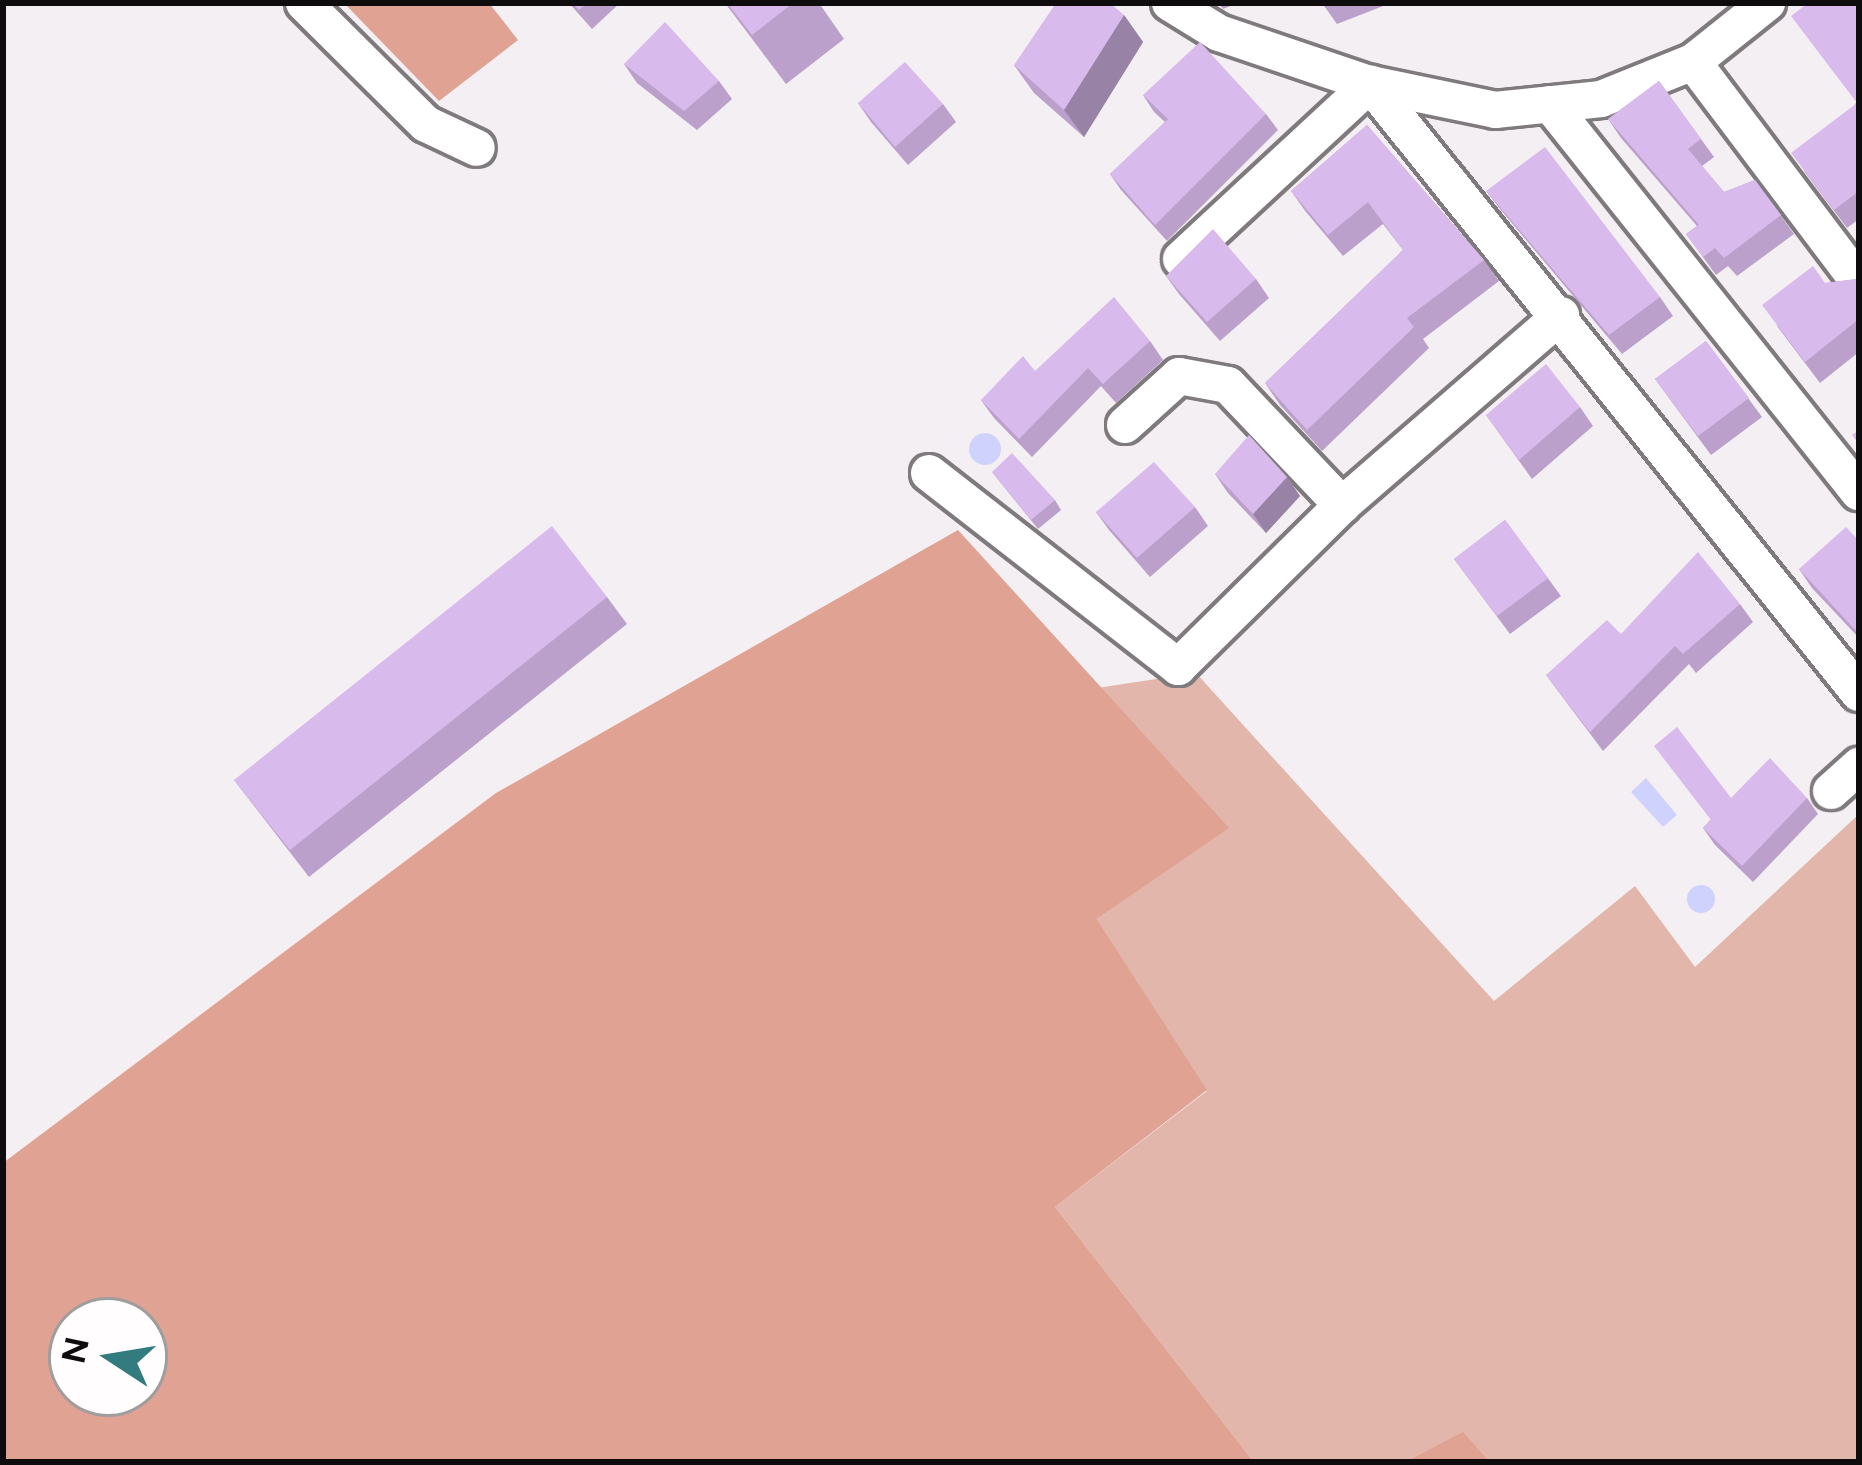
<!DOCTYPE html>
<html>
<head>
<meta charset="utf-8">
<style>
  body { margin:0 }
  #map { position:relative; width:1862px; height:1465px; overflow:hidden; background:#f4eff2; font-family:Figtree,sans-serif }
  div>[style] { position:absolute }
  .green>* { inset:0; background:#e2b6aa }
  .forest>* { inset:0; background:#e0a292 }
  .water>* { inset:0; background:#d0d2fe }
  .round { border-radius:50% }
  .roads { filter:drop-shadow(3px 0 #7f7a7d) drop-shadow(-3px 0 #7f7a7d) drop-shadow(0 3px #7f7a7d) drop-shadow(0 -3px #7f7a7d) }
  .minor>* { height:36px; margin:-18px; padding:0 18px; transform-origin:18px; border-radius:18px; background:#fff }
  .wall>* { inset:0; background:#bba0cc }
  .shaded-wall>* { inset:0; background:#9882a6 }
  .building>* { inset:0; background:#d9baed }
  span { translate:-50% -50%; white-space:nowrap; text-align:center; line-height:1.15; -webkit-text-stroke:10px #fffdfe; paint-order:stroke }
  .frame { position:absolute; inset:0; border:6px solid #0e0c0d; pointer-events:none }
  .north { position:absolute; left:48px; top:1297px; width:120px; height:120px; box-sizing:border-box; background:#fffdfe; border:3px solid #9f9d9e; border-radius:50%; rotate:282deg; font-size:33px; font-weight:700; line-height:48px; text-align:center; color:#0e0c0d }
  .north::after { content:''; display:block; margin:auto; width:42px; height:54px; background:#327b7f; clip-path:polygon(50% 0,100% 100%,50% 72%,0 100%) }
</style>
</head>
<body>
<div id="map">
  <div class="green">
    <div style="clip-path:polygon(1196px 673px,1494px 1001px,1635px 886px,1695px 967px,1859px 814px,1859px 1462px,1490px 1462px,1463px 1433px,1405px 1462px,1254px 1462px,1055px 1207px,1207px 1091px,1097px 919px,1228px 828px,1097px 688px)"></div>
  </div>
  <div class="forest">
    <div style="clip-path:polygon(344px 3px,489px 3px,518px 40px,439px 101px)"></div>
    <div style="clip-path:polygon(evenodd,958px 530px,1229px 828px,1097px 919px,1207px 1090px,1055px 1207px,1254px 1462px,3px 1462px,3px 1163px,496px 793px,958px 530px,72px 1321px,144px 1321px,144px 1393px,72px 1393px,72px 1321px)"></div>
    <div style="clip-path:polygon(1463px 1432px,1490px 1462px,1405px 1462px)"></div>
  </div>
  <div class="water">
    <div class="round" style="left:969px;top:433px;width:32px;height:32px"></div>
    <div style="clip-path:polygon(1646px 778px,1677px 815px,1663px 827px,1631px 792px)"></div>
    <div class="round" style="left:1687px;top:885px;width:28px;height:28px"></div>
  </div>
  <div class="roads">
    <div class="minor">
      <div style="left:304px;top:3px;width:172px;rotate:44.8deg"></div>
      <div style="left:426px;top:124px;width:56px;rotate:25.2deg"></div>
      <div style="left:1170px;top:3px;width:57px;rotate:31.5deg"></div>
      <div style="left:1219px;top:33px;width:159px;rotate:18.7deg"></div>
      <div style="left:1370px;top:84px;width:128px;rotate:11.7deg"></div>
      <div style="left:1495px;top:110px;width:107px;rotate:-5.9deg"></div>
      <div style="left:1601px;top:99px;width:99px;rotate:-21.9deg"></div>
      <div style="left:1693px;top:62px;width:95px;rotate:-38.6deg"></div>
      <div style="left:1693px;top:62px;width:276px;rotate:53deg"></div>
      <div style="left:1550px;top:104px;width:496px;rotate:51.5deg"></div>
      <div style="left:1181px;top:259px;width:258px;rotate:-42.8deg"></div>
      <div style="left:1370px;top:84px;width:781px;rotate:51.24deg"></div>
      <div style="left:1125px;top:425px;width:73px;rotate:-42.2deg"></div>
      <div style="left:1179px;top:376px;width:50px;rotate:10.4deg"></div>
      <div style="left:1228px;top:385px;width:166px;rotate:46.5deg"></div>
      <div style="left:1342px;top:505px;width:290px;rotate:-40.9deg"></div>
      <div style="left:929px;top:473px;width:316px;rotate:37.9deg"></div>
      <div style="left:1178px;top:667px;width:231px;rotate:-44.6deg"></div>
      <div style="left:1831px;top:791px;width:38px;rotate:-42deg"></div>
    </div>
  </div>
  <div class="wall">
    <div style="clip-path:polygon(569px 3px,620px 3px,592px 29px)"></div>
    <div style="clip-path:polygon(725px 3px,819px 3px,844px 39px,786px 84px)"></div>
    <div style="clip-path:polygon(1219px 3px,1238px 3px,1223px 9px)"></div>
    <div style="clip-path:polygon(1322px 3px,1391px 3px,1337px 24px)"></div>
    <div style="clip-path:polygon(1859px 3px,1859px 219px,1847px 228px,1804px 171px,1856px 103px)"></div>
    <div style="clip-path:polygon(1124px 15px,1143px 42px,1084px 137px,1034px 93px,1014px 65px)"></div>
    <div style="clip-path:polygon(624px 64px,719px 81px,732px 99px,697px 130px,637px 83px)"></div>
    <div style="clip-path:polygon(1659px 81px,1714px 157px,1702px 166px,1724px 192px,1755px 180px,1794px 234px,1737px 276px,1728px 266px,1716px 275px,1686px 234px,1697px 226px,1621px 138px,1608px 119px)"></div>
    <div style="clip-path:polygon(1143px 95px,1266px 114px,1278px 130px,1167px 241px,1121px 190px,1110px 174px,1165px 122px,1154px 112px)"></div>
    <div style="clip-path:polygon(858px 103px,943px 104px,956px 122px,908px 165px,871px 122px)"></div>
    <div style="clip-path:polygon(1367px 125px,1484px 260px,1499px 281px,1423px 339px,1429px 348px,1322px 451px,1280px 405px,1265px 383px,1403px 250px,1383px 224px,1343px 256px,1306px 212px,1291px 191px)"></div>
    <div style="clip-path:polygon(1486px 191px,1660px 297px,1673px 316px,1622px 354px,1500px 209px)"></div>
    <div style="clip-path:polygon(1859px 270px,1859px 352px,1820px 383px,1777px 326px,1825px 283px,1857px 279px)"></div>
    <div style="clip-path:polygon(1166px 276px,1256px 279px,1269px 298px,1220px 341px,1179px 294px)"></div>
    <div style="clip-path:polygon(1150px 341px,1163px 360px,1116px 403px,1101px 386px,1032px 457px,994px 418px,981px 400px,1035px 371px)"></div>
    <div style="clip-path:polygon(1706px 341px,1762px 417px,1711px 455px,1655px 379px)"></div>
    <div style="clip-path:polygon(1580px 407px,1593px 426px,1532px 479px,1486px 415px)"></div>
    <div style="clip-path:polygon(992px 472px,1055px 500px,1061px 510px,1038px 529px)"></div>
    <div style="clip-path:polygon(1215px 474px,1287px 477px,1300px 496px,1266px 533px,1228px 493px)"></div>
    <div style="clip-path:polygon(1195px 507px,1208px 526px,1150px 577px,1109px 530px,1096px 512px)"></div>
    <div style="clip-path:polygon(1505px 520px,1561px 596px,1510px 634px,1454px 559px)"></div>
    <div style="clip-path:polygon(1859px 541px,1859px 638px,1812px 588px,1799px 569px)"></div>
    <div style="clip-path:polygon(607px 597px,627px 624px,309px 877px,234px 780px)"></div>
    <div style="clip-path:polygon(1740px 604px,1753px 622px,1696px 673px,1689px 664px,1603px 751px,1546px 675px,1621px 634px)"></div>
    <div style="clip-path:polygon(1731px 798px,1807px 798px,1818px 814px,1753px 882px,1715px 845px,1703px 828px)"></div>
  </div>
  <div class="shaded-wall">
    <div style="clip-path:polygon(1124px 15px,1143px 42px,1084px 137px,1064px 110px)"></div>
    <div style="clip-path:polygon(1287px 477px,1300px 496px,1266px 533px,1253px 514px)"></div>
  </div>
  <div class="building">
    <div style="clip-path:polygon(572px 3px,587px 3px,579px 10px)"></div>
    <div style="clip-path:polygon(727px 3px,793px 3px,752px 35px)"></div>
    <div style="clip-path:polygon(1056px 3px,1110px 3px,1124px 15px,1064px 110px,1014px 65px)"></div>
    <div style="clip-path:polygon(1808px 3px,1859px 3px,1859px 191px,1834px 210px,1791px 153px,1857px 103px,1791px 16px)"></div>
    <div style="clip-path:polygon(665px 22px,719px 81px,684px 111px,624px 64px)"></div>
    <div style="clip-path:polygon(1200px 42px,1266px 114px,1155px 225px,1110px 174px,1168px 119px,1143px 95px)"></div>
    <div style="clip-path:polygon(905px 62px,943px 104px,895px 147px,858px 103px)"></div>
    <div style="clip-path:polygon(1659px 81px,1701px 139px,1688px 149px,1724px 192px,1755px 180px,1781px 215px,1724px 258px,1715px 248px,1703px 257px,1686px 234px,1699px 225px,1608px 119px)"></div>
    <div style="clip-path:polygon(1367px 125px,1484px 260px,1407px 318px,1414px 327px,1307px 430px,1265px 383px,1403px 250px,1368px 202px,1328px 235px,1291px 191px)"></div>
    <div style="clip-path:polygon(1545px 147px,1660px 297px,1609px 335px,1486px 191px)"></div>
    <div style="clip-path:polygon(1213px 229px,1256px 279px,1207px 322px,1166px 276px)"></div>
    <div style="clip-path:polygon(1813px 266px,1825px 283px,1857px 279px,1859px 270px,1859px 319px,1805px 362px,1762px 305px)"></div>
    <div style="clip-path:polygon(1114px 297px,1150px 341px,1103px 384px,1088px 368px,1019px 439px,981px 400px,1023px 356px,1035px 371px)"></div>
    <div style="clip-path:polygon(1706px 341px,1749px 398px,1698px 436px,1655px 379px)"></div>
    <div style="clip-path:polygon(1546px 364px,1580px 407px,1519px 460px,1486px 415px)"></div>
    <div style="clip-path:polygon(1859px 430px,1859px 444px,1852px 435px)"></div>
    <div style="clip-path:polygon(1249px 435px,1287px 477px,1253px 514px,1215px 474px)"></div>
    <div style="clip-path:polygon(1012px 453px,1055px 500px,1031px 520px,992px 472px)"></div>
    <div style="clip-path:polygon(1154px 462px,1195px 507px,1137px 558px,1096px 512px)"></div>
    <div style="clip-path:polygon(1505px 520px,1548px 578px,1497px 616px,1454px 559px)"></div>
    <div style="clip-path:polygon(552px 526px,607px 597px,290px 850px,234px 780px)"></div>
    <div style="clip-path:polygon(1846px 527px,1859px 541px,1859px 634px,1799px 569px)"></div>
    <div style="clip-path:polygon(1698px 552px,1740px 604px,1683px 654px,1675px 646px,1590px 732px,1546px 675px,1607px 620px,1621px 634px)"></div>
    <div style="clip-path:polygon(1677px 727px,1731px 798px,1770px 758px,1807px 798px,1742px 866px,1703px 828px,1711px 820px,1654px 746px)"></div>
  </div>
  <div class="frame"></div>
  <div class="north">N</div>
</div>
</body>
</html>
